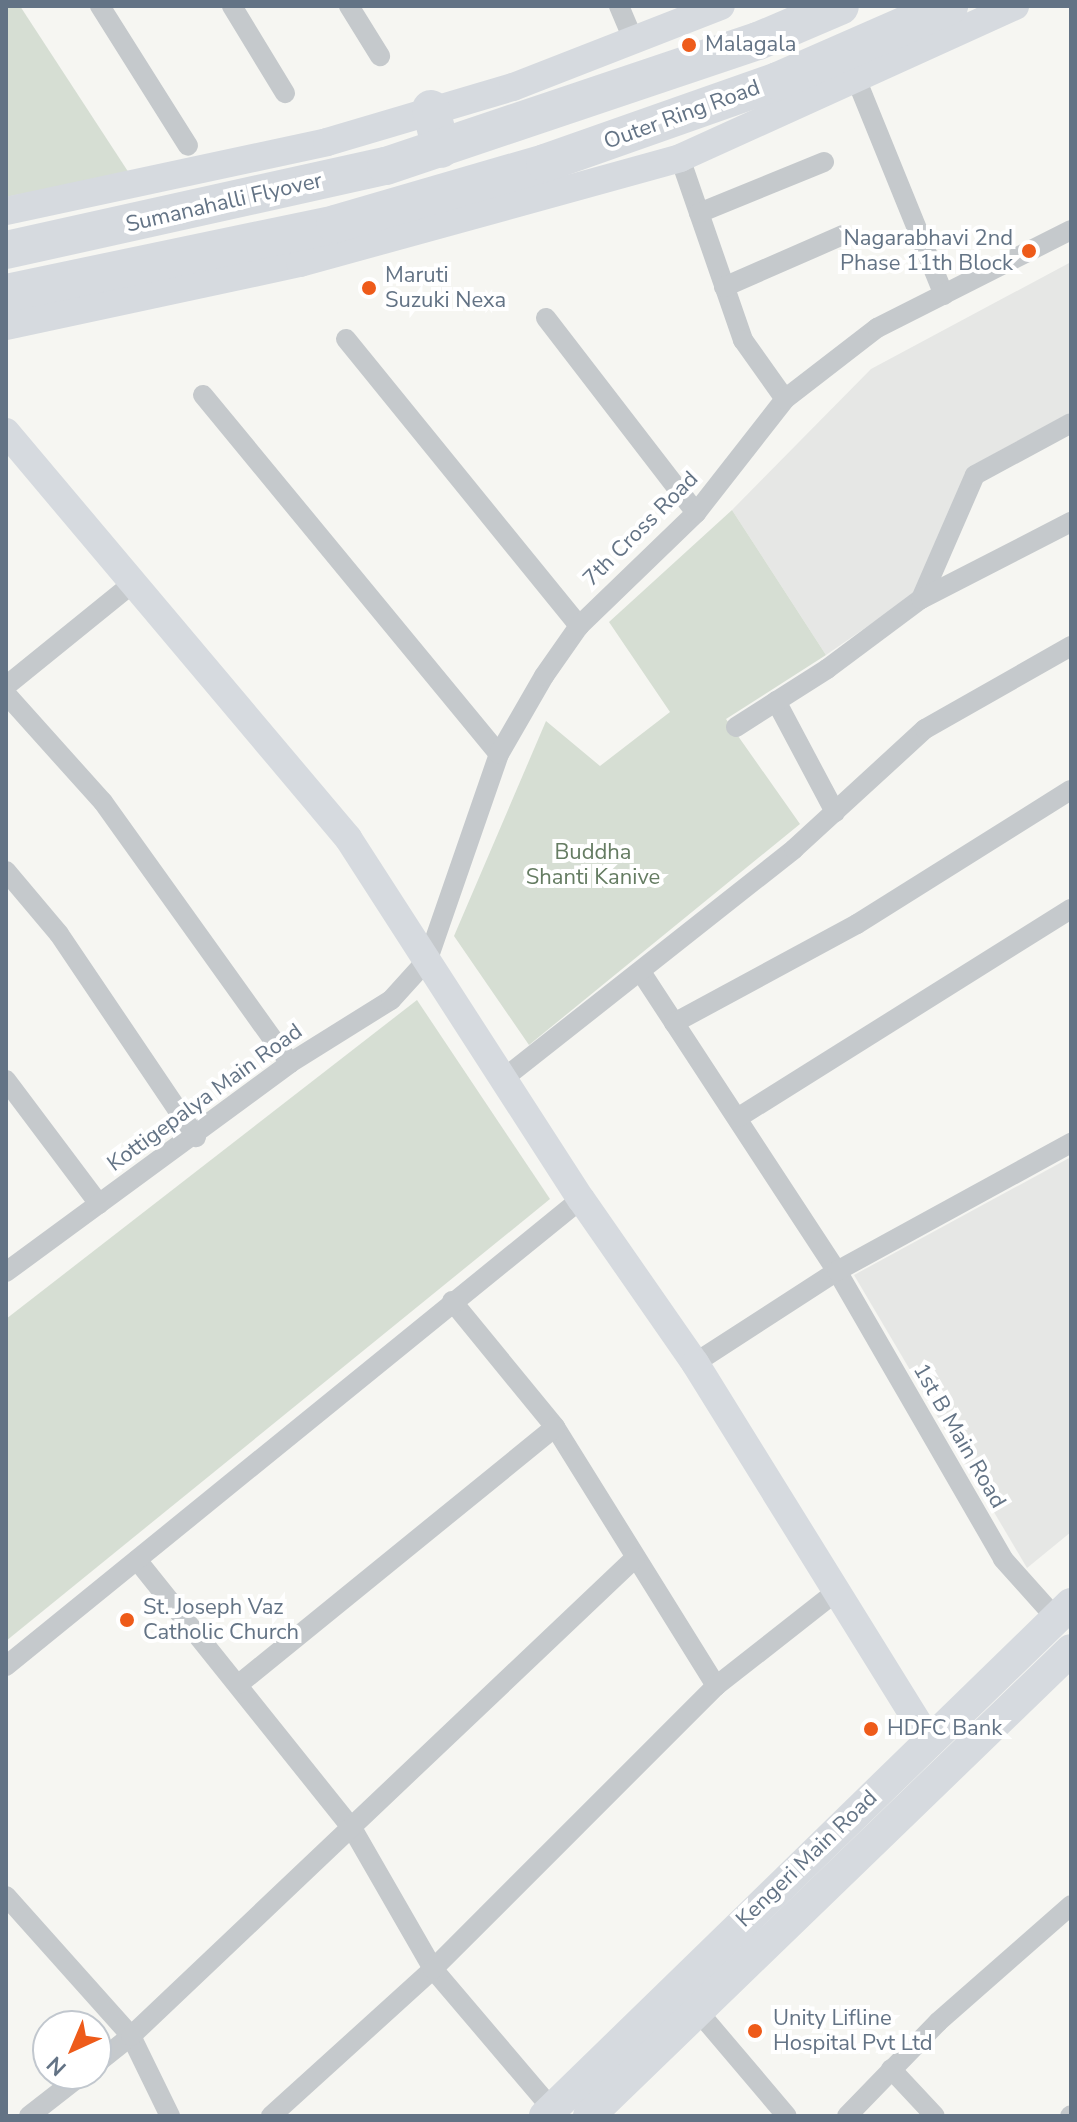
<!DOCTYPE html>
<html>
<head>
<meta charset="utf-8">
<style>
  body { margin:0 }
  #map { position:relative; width:1077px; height:2122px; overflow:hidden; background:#f6f6f2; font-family:"Nunito Sans",sans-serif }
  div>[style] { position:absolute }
  .built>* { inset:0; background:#e6e7e5 }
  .green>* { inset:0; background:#d6ded3 }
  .street>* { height:20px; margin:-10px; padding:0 10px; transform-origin:10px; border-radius:10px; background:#c5c9cc }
  .secondary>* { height:28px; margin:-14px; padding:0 14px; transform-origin:14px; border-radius:14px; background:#d6dadf }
  .primary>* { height:32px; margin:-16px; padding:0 16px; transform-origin:16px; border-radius:16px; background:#d6dadf }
  .highway>* { height:38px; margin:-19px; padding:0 19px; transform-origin:19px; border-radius:19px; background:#d6dadf }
  .dots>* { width:22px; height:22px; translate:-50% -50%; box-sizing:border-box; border:4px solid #fff; border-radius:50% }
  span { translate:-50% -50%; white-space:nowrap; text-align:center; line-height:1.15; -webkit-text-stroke:8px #fff; paint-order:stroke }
  .poi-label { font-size:22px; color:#637385 }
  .left { translate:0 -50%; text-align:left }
  .right { translate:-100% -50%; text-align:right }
  .street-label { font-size:22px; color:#637385 }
  .park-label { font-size:22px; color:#657c62 }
  .frame { position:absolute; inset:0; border:8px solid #637385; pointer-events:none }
  .north { position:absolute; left:32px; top:2010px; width:80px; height:80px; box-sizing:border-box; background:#fff; border:2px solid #c1c7ce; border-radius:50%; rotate:224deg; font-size:22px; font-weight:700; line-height:32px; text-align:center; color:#637385 }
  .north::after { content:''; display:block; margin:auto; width:28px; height:36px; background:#ee5b1a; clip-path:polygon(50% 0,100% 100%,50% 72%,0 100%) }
</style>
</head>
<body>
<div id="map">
  <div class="built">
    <div style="clip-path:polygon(1071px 262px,1071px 412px,968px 468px,913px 595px,826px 655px,732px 510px,871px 369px)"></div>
    <div style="clip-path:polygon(1071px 1157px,1071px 1532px,1027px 1568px,854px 1275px)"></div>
  </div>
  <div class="green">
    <div style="clip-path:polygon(6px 6px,20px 6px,129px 173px,6px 197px)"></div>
    <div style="clip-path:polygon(732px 510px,826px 655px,726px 719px,800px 824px,529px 1045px,454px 936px,546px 721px,600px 766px,670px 712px,609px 622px)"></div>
    <div style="clip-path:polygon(417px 1000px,550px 1199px,6px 1641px,6px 1319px)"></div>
  </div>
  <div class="street">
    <div style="left:100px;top:6px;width:165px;rotate:57.8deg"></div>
    <div style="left:232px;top:6px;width:102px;rotate:58.7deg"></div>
    <div style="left:349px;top:6px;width:59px;rotate:58.2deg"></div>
    <div style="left:619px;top:6px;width:38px;rotate:67deg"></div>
    <div style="left:857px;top:81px;width:231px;rotate:67.9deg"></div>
    <div style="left:680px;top:158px;width:193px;rotate:70.9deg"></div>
    <div style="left:743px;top:340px;width:72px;rotate:54.6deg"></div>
    <div style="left:699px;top:213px;width:135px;rotate:-22.2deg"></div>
    <div style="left:724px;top:287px;width:130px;rotate:-23.6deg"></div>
    <div style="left:546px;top:318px;width:246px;rotate:52.4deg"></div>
    <div style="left:346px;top:339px;width:370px;rotate:50.9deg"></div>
    <div style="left:203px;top:395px;width:465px;rotate:50.5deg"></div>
    <div style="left:921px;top:599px;width:135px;rotate:-66.5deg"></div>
    <div style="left:975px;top:475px;width:109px;rotate:-28.4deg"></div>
    <div style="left:6px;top:686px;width:164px;rotate:-39deg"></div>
    <div style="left:6px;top:694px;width:145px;rotate:48.1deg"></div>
    <div style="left:103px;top:802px;width:321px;rotate:54.4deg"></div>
    <div style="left:776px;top:701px;width:126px;rotate:62deg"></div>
    <div style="left:736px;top:727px;width:108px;rotate:-32.5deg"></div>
    <div style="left:827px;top:669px;width:117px;rotate:-36.7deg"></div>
    <div style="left:921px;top:599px;width:169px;rotate:-27.2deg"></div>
    <div style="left:6px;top:871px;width:82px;rotate:49.9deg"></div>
    <div style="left:59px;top:934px;width:245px;rotate:56deg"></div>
    <div style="left:641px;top:972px;width:358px;rotate:56.8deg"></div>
    <div style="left:837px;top:1271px;width:332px;rotate:60deg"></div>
    <div style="left:1003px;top:1559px;width:76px;rotate:48.2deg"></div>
    <div style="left:674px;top:1023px;width:208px;rotate:-28.4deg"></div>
    <div style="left:857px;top:924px;width:252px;rotate:-32.1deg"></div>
    <div style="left:503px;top:1079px;width:371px;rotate:-38.3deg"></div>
    <div style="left:794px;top:849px;width:178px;rotate:-42.5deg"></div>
    <div style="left:925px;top:729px;width:168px;rotate:-29.6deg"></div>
    <div style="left:6px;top:1080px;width:155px;rotate:53.1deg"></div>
    <div style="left:739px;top:1117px;width:392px;rotate:-32.1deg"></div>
    <div style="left:6px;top:1272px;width:353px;rotate:-36.3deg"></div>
    <div style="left:290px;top:1063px;width:119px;rotate:-32deg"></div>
    <div style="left:391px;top:1000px;width:55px;rotate:-47.9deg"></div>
    <div style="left:428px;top:959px;width:217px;rotate:-70.9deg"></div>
    <div style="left:499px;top:754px;width:90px;rotate:-60deg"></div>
    <div style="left:544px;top:676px;width:61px;rotate:-55deg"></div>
    <div style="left:579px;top:626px;width:163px;rotate:-44deg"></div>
    <div style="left:696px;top:513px;width:145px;rotate:-52deg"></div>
    <div style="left:785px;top:399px;width:116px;rotate:-37.7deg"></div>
    <div style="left:877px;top:328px;width:217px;rotate:-26.8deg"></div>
    <div style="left:452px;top:1301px;width:163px;rotate:50.7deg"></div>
    <div style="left:555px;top:1427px;width:305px;rotate:58.1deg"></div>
    <div style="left:695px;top:1363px;width:169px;rotate:-32.9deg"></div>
    <div style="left:837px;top:1271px;width:267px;rotate:-28.7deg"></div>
    <div style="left:137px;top:1560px;width:344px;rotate:51.3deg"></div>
    <div style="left:352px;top:1828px;width:163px;rotate:60.1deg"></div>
    <div style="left:433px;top:1969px;width:184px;rotate:49.6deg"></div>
    <div style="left:6px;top:1666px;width:741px;rotate:-39.08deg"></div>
    <div style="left:239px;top:1684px;width:407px;rotate:-39.1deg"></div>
    <div style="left:6px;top:1896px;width:188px;rotate:48.2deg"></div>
    <div style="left:131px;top:2036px;width:89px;rotate:64deg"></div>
    <div style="left:691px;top:2003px;width:148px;rotate:49.7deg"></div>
    <div style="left:96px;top:2064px;width:45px;rotate:-38.7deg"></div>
    <div style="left:131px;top:2036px;width:695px;rotate:-43.48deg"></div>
    <div style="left:891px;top:2069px;width:64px;rotate:46.9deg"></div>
    <div style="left:29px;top:2116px;width:68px;rotate:-37.9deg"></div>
    <div style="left:271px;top:2116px;width:219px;rotate:-42.2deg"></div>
    <div style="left:433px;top:1969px;width:400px;rotate:-45deg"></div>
    <div style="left:716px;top:1686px;width:154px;rotate:-38.1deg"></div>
    <div style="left:847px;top:2116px;width:131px;rotate:-45.9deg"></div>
    <div style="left:938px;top:2022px;width:177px;rotate:-41.3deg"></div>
    <div style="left:1070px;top:2116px;width:1px;rotate:-45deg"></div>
  </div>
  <div class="secondary">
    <div style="left:6px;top:211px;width:328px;rotate:-12.1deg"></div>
    <div style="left:327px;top:142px;width:194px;rotate:-16.5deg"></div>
    <div style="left:513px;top:87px;width:223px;rotate:-21.3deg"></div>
    <div style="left:6px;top:326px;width:301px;rotate:-12.1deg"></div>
    <div style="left:300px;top:263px;width:394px;rotate:-15.4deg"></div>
    <div style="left:680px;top:158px;width:368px;rotate:-24.4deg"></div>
    <div style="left:6px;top:432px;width:531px;rotate:49.89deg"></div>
    <div style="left:348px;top:838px;width:430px;rotate:57.2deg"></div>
    <div style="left:581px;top:1199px;width:200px;rotate:55.2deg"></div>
    <div style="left:695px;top:1363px;width:444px;rotate:58.2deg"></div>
  </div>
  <div class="primary">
    <div style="left:545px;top:2116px;width:734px;rotate:-44.23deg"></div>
    <div style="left:589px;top:2116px;width:670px;rotate:-44.03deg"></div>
  </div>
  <div class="highway">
    <div style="left:431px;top:109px;width:41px;rotate:76deg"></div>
    <div style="left:6px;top:250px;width:389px;rotate:-12.5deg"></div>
    <div style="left:386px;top:166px;width:392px;rotate:-18.6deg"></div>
    <div style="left:758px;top:41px;width:89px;rotate:-23.1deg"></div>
    <div style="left:6px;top:293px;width:336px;rotate:-11.8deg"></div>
    <div style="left:335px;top:224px;width:219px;rotate:-16.2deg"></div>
    <div style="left:545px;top:163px;width:247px;rotate:-19.4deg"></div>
    <div style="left:778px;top:81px;width:187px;rotate:-23.7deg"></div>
  </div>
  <div class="dots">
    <div style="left:689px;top:45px;background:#ee5b1a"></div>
    <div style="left:1029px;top:251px;background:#ee5b1a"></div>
    <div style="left:369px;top:288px;background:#ee5b1a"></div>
    <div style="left:127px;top:1620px;background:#ee5b1a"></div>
    <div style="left:871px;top:1729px;background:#ee5b1a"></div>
    <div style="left:755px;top:2031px;background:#ee5b1a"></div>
  </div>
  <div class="poi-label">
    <span class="left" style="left:705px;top:45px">Malagala</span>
    <span class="right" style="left:1013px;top:251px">Nagarabhavi 2nd<br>Phase 11th Block</span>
    <span class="left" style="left:385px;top:288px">Maruti<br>Suzuki Nexa</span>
    <span class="left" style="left:143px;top:1620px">St. Joseph Vaz<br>Catholic Church</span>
    <span class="left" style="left:887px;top:1729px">HDFC Bank</span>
    <span class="left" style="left:773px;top:2031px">Unity Lifline<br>Hospital Pvt Ltd</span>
  </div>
  <div class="street-label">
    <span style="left:682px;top:115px;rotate:-20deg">Outer Ring Road</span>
    <span style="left:224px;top:203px;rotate:-13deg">Sumanahalli Flyover</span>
    <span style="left:641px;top:529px;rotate:-45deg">7th Cross Road</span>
    <span style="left:205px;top:1098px;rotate:-36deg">Kottigepalya Main Road</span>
    <span style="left:959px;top:1436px;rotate:60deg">1st B Main Road</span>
    <span style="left:807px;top:1859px;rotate:-44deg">Kengeri Main Road</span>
  </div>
  <div class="park-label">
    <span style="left:593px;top:865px">Buddha<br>Shanti Kanive</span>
  </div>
  <div class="frame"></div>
  <div class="north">N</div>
</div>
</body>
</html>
